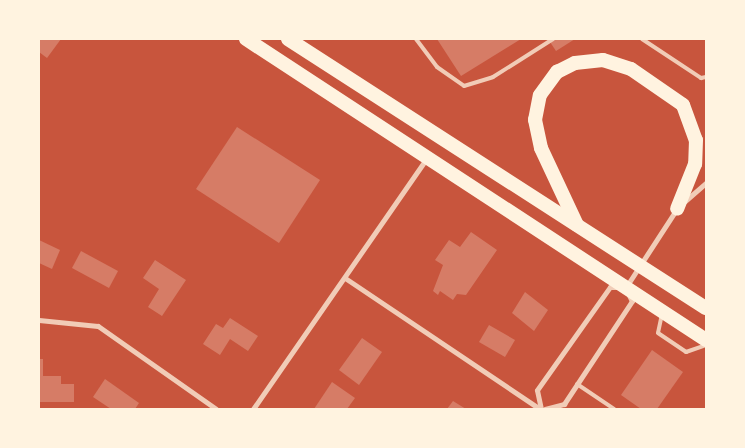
<!DOCTYPE html>
<html>
<head>
<meta charset="utf-8">
<style>
  body { margin:0 }
  #map { position:relative; width:745px; height:448px; overflow:hidden; background:#c8553d; font-family:Karla,sans-serif }
  div>[style] { position:absolute }
  .building>* { inset:0; background:#d67c66 }
  .service>* { height:4px; margin:-2px; padding:0 2px; transform-origin:2px; border-radius:2px; background:#f1ccb7 }
  .minor>* { height:5px; margin:-2.5px; padding:0 2.5px; transform-origin:2.5px; border-radius:2.5px; background:#f1ccb7 }
  .trunk>* { height:14px; margin:-7px; padding:0 7px; transform-origin:7px; border-radius:7px; background:#fff3e0 }
  span { translate:-50% -50%; white-space:nowrap; text-align:center; line-height:1.15; -webkit-text-stroke:4px #fff3e0; paint-order:stroke }
  .frame { position:absolute; inset:0; border:40px solid #fff3e0; pointer-events:none }
</style>
</head>
<body>
<div id="map">
  <div class="building">
    <div style="clip-path:polygon(39px 39px,61px 39px,47px 58px,39px 52px)"></div>
    <div style="clip-path:polygon(437px 39px,521px 39px,461px 76px)"></div>
    <div style="clip-path:polygon(548px 39px,575px 39px,556px 51px)"></div>
    <div style="clip-path:polygon(237px 127px,320px 180px,279px 243px,196px 189px)"></div>
    <div style="clip-path:polygon(471px 232px,497px 250px,466px 295px,457px 294px,453px 300px,440px 291px,438px 295px,433px 291px,443px 265px,435px 260px,449px 240px,460px 247px)"></div>
    <div style="clip-path:polygon(39px 240px,60px 250px,52px 269px,39px 263px)"></div>
    <div style="clip-path:polygon(81px 251px,118px 271px,109px 288px,72px 268px)"></div>
    <div style="clip-path:polygon(155px 260px,186px 280px,162px 316px,148px 307px,159px 289px,143px 278px)"></div>
    <div style="clip-path:polygon(525px 292px,548px 310px,534px 331px,512px 313px)"></div>
    <div style="clip-path:polygon(230px 318px,258px 336px,248px 351px,230px 339px,220px 355px,203px 344px,216px 324px,223px 328px)"></div>
    <div style="clip-path:polygon(489px 325px,515px 340px,505px 357px,479px 342px)"></div>
    <div style="clip-path:polygon(362px 338px,382px 352px,359px 385px,339px 370px)"></div>
    <div style="clip-path:polygon(652px 350px,683px 372px,657px 409px,641px 409px,621px 395px)"></div>
    <div style="clip-path:polygon(39px 359px,43px 359px,43px 376px,61px 376px,61px 384px,74px 384px,74px 402px,39px 402px)"></div>
    <div style="clip-path:polygon(105px 379px,139px 403px,135px 409px,111px 409px,93px 397px)"></div>
    <div style="clip-path:polygon(332px 382px,355px 398px,347px 409px,314px 409px)"></div>
    <div style="clip-path:polygon(453px 401px,466px 409px,447px 409px)"></div>
  </div>
  <div class="service">
    <div style="left:416px;top:39px;width:35px;rotate:53deg"></div>
    <div style="left:437px;top:67px;width:33px;rotate:35deg"></div>
    <div style="left:464px;top:86px;width:30px;rotate:-17deg"></div>
    <div style="left:493px;top:77px;width:71px;rotate:-32.3deg"></div>
    <div style="left:642px;top:39px;width:71px;rotate:33.5deg"></div>
    <div style="left:701px;top:78px;width:5px;rotate:-11deg"></div>
    <div style="left:662px;top:314px;width:19px;rotate:102deg"></div>
    <div style="left:658px;top:333px;width:34px;rotate:34deg"></div>
    <div style="left:686px;top:352px;width:21px;rotate:-19deg"></div>
    <div style="left:577px;top:384px;width:45px;rotate:34deg"></div>
  </div>
  <div class="minor">
    <div style="left:685px;top:201px;width:28px;rotate:-41deg"></div>
    <div style="left:345px;top:278px;width:235px;rotate:33.9deg"></div>
    <div style="left:626px;top:287px;width:92px;rotate:-57deg"></div>
    <div style="left:39px;top:320px;width:59px;rotate:5.8deg"></div>
    <div style="left:98px;top:326px;width:144px;rotate:35.1deg"></div>
    <div style="left:253px;top:409px;width:305px;rotate:-55.3deg"></div>
    <div style="left:541px;top:409px;width:19px;rotate:-102deg"></div>
    <div style="left:537px;top:390px;width:126px;rotate:-54.7deg"></div>
    <div style="left:610px;top:287px;width:7px"></div>
    <div style="left:545px;top:409px;width:20px;rotate:-15deg"></div>
    <div style="left:564px;top:404px;width:123px;rotate:-56.6deg"></div>
    <div style="left:632px;top:301px;width:7px;rotate:-117deg"></div>
  </div>
  <div class="trunk">
    <div style="left:246px;top:39px;width:550px;rotate:33.2deg"></div>
    <div style="left:288px;top:39px;width:497px;rotate:32.8deg"></div>
    <div style="left:577px;top:225px;width:85px;rotate:-115.1deg"></div>
    <div style="left:541px;top:148px;width:29px;rotate:-102deg"></div>
    <div style="left:535px;top:120px;width:25px;rotate:-79deg"></div>
    <div style="left:540px;top:95px;width:29px;rotate:-54deg"></div>
    <div style="left:557px;top:72px;width:20px;rotate:-27deg"></div>
    <div style="left:575px;top:63px;width:28px;rotate:-6deg"></div>
    <div style="left:603px;top:60px;width:29px;rotate:18deg"></div>
    <div style="left:631px;top:69px;width:63px;rotate:34.7deg"></div>
    <div style="left:683px;top:105px;width:37px;rotate:70deg"></div>
    <div style="left:696px;top:140px;width:24px;rotate:92deg"></div>
    <div style="left:695px;top:164px;width:48px;rotate:111.8deg"></div>
  </div>
  <div class="frame"></div>
</div>
</body>
</html>
